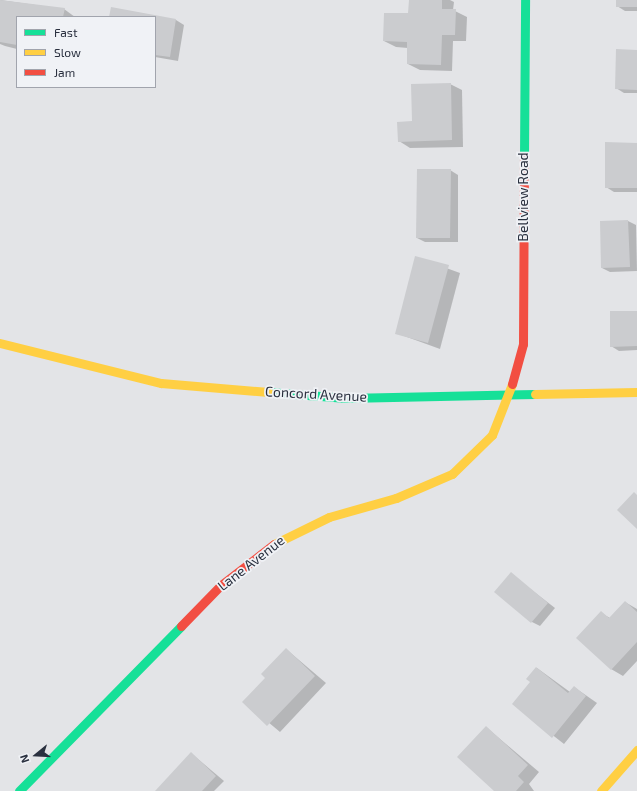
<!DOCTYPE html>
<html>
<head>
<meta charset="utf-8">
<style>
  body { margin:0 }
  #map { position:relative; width:637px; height:791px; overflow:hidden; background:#e3e4e7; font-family:"Exo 2",sans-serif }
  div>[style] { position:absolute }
  .shadow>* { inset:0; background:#0003 }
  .building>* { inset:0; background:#cbcccf }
  .fast>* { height:9px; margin:-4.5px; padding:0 4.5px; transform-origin:4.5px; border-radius:4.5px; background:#16e098 }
  .slow>* { height:9px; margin:-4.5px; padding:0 4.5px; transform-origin:4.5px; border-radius:4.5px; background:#ffcf43 }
  .jam>* { height:9px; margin:-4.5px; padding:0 4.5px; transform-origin:4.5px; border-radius:4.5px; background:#f24e42 }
  span { translate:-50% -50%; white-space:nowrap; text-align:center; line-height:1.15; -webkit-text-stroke:3.5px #f0f2f6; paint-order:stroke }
  .street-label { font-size:14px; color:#2a303f }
  .legend { position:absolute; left:16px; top:16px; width:140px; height:72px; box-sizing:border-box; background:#f0f2f6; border:1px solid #a1a4ad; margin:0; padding:5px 7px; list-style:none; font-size:12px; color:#2a303f }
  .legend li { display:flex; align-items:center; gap:8px; height:20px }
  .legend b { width:20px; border:1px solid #a1a4ad }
  .north { position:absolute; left:16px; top:735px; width:40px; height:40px; -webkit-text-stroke:3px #f0f2f6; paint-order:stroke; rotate:252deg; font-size:11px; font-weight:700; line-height:16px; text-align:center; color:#2a303f }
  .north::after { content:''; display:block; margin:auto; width:14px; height:18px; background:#2a303f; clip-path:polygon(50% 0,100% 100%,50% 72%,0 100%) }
</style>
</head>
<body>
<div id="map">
  <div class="shadow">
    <div style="clip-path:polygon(0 0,64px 9px,75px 17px,17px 17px,17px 49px,5px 46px,0 44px)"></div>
    <div style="clip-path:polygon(410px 0,450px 0,454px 2px,453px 10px,467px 17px,466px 41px,453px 41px,452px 71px,420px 70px,408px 64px,408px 48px,396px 47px,384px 41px,409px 14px)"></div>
    <div style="clip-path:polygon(617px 0,637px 0,637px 11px,625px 11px,617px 6px)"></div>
    <div style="clip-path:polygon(112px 8px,176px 20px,184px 25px,178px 61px,155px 57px,155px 17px,110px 17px)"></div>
    <div style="clip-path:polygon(637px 51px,637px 93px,624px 93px,616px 88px)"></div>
    <div style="clip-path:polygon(450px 84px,462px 90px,463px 147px,410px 148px,399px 141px)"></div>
    <div style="clip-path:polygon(637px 144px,637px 192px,614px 192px,606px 187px)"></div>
    <div style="clip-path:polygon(450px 170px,458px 175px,458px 242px,425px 242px,417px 238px)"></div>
    <div style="clip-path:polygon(601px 221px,628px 221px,636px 225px,637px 271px,610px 272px,602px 268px)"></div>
    <div style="clip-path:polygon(416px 257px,460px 273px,440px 349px,396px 333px)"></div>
    <div style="clip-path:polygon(637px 312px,637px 350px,619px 351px,611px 346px)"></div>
    <div style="clip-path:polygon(511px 574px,555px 608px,540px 626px,532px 622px)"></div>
    <div style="clip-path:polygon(625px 602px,637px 609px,637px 661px,623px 676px,611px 669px,601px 613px,610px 618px)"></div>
    <div style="clip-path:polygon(286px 649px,326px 683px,280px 732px,244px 702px,267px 678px)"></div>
    <div style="clip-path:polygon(537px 668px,570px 692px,574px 687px,597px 703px,564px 744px,513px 704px,531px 682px)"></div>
    <div style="clip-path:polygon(486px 727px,539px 772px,529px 784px,534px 791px,495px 791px)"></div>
    <div style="clip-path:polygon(192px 754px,224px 781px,214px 791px,156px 791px)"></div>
  </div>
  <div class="building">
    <div style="clip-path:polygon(0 0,65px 8px,63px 17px,17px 17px,17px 45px,0 42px)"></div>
    <div style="clip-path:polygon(409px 0,442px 0,442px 9px,456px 9px,455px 35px,442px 35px,441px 65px,407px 64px,407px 42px,383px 41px,384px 13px,408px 13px)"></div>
    <div style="clip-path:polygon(616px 0,637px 0,637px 7px,616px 7px)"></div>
    <div style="clip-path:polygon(111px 7px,176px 19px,170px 57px,155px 55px,155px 17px,109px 17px)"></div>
    <div style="clip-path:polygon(616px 49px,637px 50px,637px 90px,615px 89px)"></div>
    <div style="clip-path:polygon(451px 83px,452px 140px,398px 142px,397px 122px,412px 121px,411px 84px)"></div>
    <div style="clip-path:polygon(605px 142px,637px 143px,637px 188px,605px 188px)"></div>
    <div style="clip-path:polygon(417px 169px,451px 169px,450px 238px,416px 238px)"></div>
    <div style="clip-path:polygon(628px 220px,630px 267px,601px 268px,600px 221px)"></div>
    <div style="clip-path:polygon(415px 256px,449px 265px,428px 343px,395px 334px)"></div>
    <div style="clip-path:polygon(610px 311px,637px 311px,637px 346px,610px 347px)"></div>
    <div style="clip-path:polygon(634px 492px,637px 495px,637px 529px,617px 510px)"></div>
    <div style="clip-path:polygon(511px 572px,548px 603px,531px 623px,494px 592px)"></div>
    <div style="clip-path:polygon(625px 601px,637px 612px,637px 642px,611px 670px,576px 638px,601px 611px,609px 618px)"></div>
    <div style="clip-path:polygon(286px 648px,315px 676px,267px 726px,242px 702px,265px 678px,261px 674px)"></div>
    <div style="clip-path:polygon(536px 667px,568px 693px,574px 686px,586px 696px,552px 738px,512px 704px,530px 682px,526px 679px)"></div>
    <div style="clip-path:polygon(486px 726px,528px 765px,518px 776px,524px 782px,516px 791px,494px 791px,457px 757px)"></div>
    <div style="clip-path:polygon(191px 752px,216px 776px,202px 791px,155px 791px)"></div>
  </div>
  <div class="fast">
    <div style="left:524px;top:158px;width:158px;rotate:-89.6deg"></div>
    <div style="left:269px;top:392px;width:77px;rotate:4.5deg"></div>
    <div style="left:346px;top:398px;width:189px;rotate:-1.2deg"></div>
    <div style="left:19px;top:791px;width:231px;rotate:-45.5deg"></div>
  </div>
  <div class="slow">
    <div style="left:0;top:343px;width:166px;rotate:14deg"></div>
    <div style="left:161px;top:383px;width:108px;rotate:4.8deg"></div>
    <div style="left:535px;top:394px;width:102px;rotate:-1.1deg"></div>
    <div style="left:274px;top:544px;width:61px;rotate:-26.1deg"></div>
    <div style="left:329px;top:517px;width:70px;rotate:-15.8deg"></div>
    <div style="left:396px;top:498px;width:61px;rotate:-23.2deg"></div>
    <div style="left:452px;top:474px;width:56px;rotate:-44.3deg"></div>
    <div style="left:492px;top:435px;width:55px;rotate:-68.6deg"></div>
    <div style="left:601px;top:791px;width:55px;rotate:-48.7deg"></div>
  </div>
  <div class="jam">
    <div style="left:512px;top:384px;width:41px;rotate:-74.6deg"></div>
    <div style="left:523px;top:344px;width:186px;rotate:-89.7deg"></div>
    <div style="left:181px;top:626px;width:57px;rotate:-45.7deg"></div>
    <div style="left:221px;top:585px;width:67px;rotate:-37.7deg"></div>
  </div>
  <div class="street-label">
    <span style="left:523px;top:197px;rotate:-90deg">Bellview Road</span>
    <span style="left:316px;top:394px;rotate:3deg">Concord Avenue</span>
    <span style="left:251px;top:563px;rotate:-38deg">Lane Avenue</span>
  </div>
  <ul class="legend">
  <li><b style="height:5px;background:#16e098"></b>Fast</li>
  <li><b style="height:5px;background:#ffcf43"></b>Slow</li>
  <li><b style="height:5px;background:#f24e42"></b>Jam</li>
  </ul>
  <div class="north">N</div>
</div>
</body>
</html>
